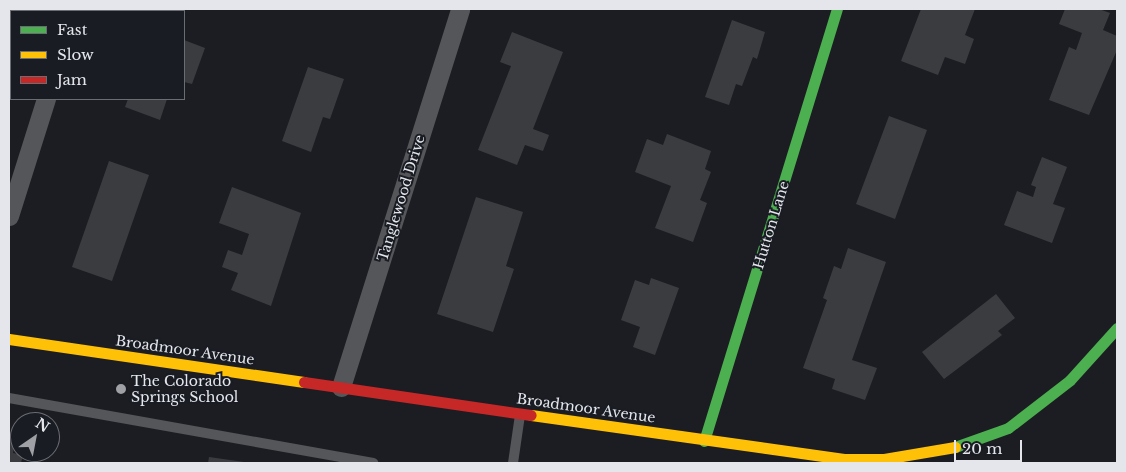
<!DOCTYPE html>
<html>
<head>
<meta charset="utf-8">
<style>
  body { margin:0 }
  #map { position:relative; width:1126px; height:472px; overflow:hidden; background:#1c1d22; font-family:"Libre Baskerville",serif }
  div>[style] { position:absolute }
  .building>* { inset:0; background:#3b3c40 }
  .lane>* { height:10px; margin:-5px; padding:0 5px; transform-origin:5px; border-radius:5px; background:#555659 }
  .street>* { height:19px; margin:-9.5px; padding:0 9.5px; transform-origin:9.5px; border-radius:9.5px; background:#555659 }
  .fast>* { height:11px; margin:-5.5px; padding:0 5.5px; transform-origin:5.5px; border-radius:5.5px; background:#4caf50 }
  .slow>* { height:11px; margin:-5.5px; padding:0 5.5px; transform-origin:5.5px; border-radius:5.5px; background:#ffc107 }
  .jam>* { height:11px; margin:-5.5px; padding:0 5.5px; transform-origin:5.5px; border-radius:5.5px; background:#c62828 }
  .dots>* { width:14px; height:14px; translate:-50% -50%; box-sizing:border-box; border:2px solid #1a1c24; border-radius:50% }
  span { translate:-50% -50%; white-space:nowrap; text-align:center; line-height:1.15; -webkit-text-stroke:4px #1a1c24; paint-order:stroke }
  .street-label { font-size:14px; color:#e4e6eb }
  .poi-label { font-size:14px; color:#e4e6eb }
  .left { translate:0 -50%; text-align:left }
  .frame { position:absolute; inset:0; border:10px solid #e4e6eb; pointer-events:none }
  .legend { position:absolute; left:10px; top:10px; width:175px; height:90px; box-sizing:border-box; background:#1a1c24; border:1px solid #6b6d74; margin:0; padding:6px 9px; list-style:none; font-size:15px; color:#e4e6eb }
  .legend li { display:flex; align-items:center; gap:10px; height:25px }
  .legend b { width:25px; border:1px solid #6b6d74 }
  .north { position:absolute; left:10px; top:412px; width:50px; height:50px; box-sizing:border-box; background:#1a1c24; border:1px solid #6b6d74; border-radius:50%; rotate:33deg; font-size:14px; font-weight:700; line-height:20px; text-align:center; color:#e4e6eb }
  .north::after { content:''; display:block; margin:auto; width:18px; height:22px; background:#9ea0a5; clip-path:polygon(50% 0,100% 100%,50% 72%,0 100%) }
  .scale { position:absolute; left:954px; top:440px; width:68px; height:22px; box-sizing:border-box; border:2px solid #e4e6eb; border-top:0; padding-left:6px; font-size:15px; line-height:18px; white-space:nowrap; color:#e4e6eb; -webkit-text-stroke:4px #1a1c24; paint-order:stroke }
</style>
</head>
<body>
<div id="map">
  <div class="building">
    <div style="clip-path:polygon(921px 9px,975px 9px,965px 35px,974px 39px,965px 64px,945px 57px,938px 75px,901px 61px)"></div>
    <div style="clip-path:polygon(1065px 9px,1099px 9px,1110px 13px,1103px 30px,1117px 36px,1117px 50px,1089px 115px,1049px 100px,1069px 47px,1076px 50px,1082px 33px,1059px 24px)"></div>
    <div style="clip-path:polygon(732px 20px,765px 32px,757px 59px,753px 57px,742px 86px,736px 84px,729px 105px,705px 97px)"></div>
    <div style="clip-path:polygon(512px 32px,563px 52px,533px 129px,549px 135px,543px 151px,525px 145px,517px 165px,478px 150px,511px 66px,500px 62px)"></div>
    <div style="clip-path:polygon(184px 40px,205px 48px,192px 84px,184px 82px)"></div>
    <div style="clip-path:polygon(308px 67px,344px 79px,330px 119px,323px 117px,311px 152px,282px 141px)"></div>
    <div style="clip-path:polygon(128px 99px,167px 99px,160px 120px,125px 107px)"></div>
    <div style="clip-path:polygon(889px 116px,927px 130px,895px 219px,856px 204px)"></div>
    <div style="clip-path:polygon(667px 134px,711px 151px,705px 169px,711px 172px,700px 200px,707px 203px,693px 242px,655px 228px,671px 186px,635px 172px,647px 139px,663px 145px)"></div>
    <div style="clip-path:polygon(1042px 157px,1067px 167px,1053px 204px,1065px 208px,1052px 243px,1004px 225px,1017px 191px,1033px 197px,1036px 187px,1031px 185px)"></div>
    <div style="clip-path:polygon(109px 161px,149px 175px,112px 281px,72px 267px)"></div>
    <div style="clip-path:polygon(232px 187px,301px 213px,271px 306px,231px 290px,238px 273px,222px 267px,228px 250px,242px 255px,249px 234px,219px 223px)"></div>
    <div style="clip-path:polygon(476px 197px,523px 212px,506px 266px,514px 269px,493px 332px,437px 314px)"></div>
    <div style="clip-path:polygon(848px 248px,886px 262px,852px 360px,877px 368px,865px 400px,832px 389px,835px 379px,803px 368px,827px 300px,823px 298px,834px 266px,841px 269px)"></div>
    <div style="clip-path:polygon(651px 278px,679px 288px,655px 355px,633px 347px,640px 327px,621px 320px,635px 280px,649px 285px)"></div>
    <div style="clip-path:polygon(996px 294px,1015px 318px,998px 331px,1002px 335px,944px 379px,922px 352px)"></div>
    <div style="clip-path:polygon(9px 434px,16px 435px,13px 453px,23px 455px,21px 463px,9px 463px)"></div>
    <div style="clip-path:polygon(209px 457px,244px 462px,244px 463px,208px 463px)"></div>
  </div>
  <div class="lane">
    <div style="left:9px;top:398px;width:370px;rotate:10.1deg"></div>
    <div style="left:513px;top:463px;width:49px;rotate:-81.7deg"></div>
  </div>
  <div class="street">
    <div style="left:74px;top:11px;width:2px;rotate:-90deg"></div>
    <div style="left:9px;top:216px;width:123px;rotate:-72.5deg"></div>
    <div style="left:341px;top:387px;width:396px;rotate:-72.5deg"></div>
  </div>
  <div class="fast">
    <div style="left:704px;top:441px;width:452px;rotate:-72.9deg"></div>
    <div style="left:955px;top:447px;width:56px;rotate:-19.7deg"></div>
    <div style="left:1008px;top:428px;width:78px;rotate:-37.7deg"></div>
    <div style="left:1070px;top:380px;width:70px;rotate:-47.9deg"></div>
  </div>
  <div class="slow">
    <div style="left:9px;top:339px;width:298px;rotate:8.3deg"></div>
    <div style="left:531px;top:415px;width:316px;rotate:8deg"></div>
    <div style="left:844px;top:459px;width:40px"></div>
    <div style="left:884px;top:459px;width:72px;rotate:-9.6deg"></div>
  </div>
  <div class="jam">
    <div style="left:304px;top:382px;width:229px;rotate:8.3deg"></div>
  </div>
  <div class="dots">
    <div style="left:121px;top:389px;background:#9ea0a5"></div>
  </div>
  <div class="street-label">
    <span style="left:401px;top:198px;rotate:-73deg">Tanglewood Drive</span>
    <span style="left:771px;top:225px;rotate:-73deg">Hutton Lane</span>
    <span style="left:185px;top:350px;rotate:8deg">Broadmoor Avenue</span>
    <span style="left:586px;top:408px;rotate:8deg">Broadmoor Avenue</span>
  </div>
  <div class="poi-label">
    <span class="left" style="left:131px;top:389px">The Colorado<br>Springs School</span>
  </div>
  <div class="frame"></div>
  <ul class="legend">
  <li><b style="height:6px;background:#4caf50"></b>Fast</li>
  <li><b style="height:6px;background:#ffc107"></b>Slow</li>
  <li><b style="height:6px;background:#c62828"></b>Jam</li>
  </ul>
  <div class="north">N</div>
  <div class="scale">20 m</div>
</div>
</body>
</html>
